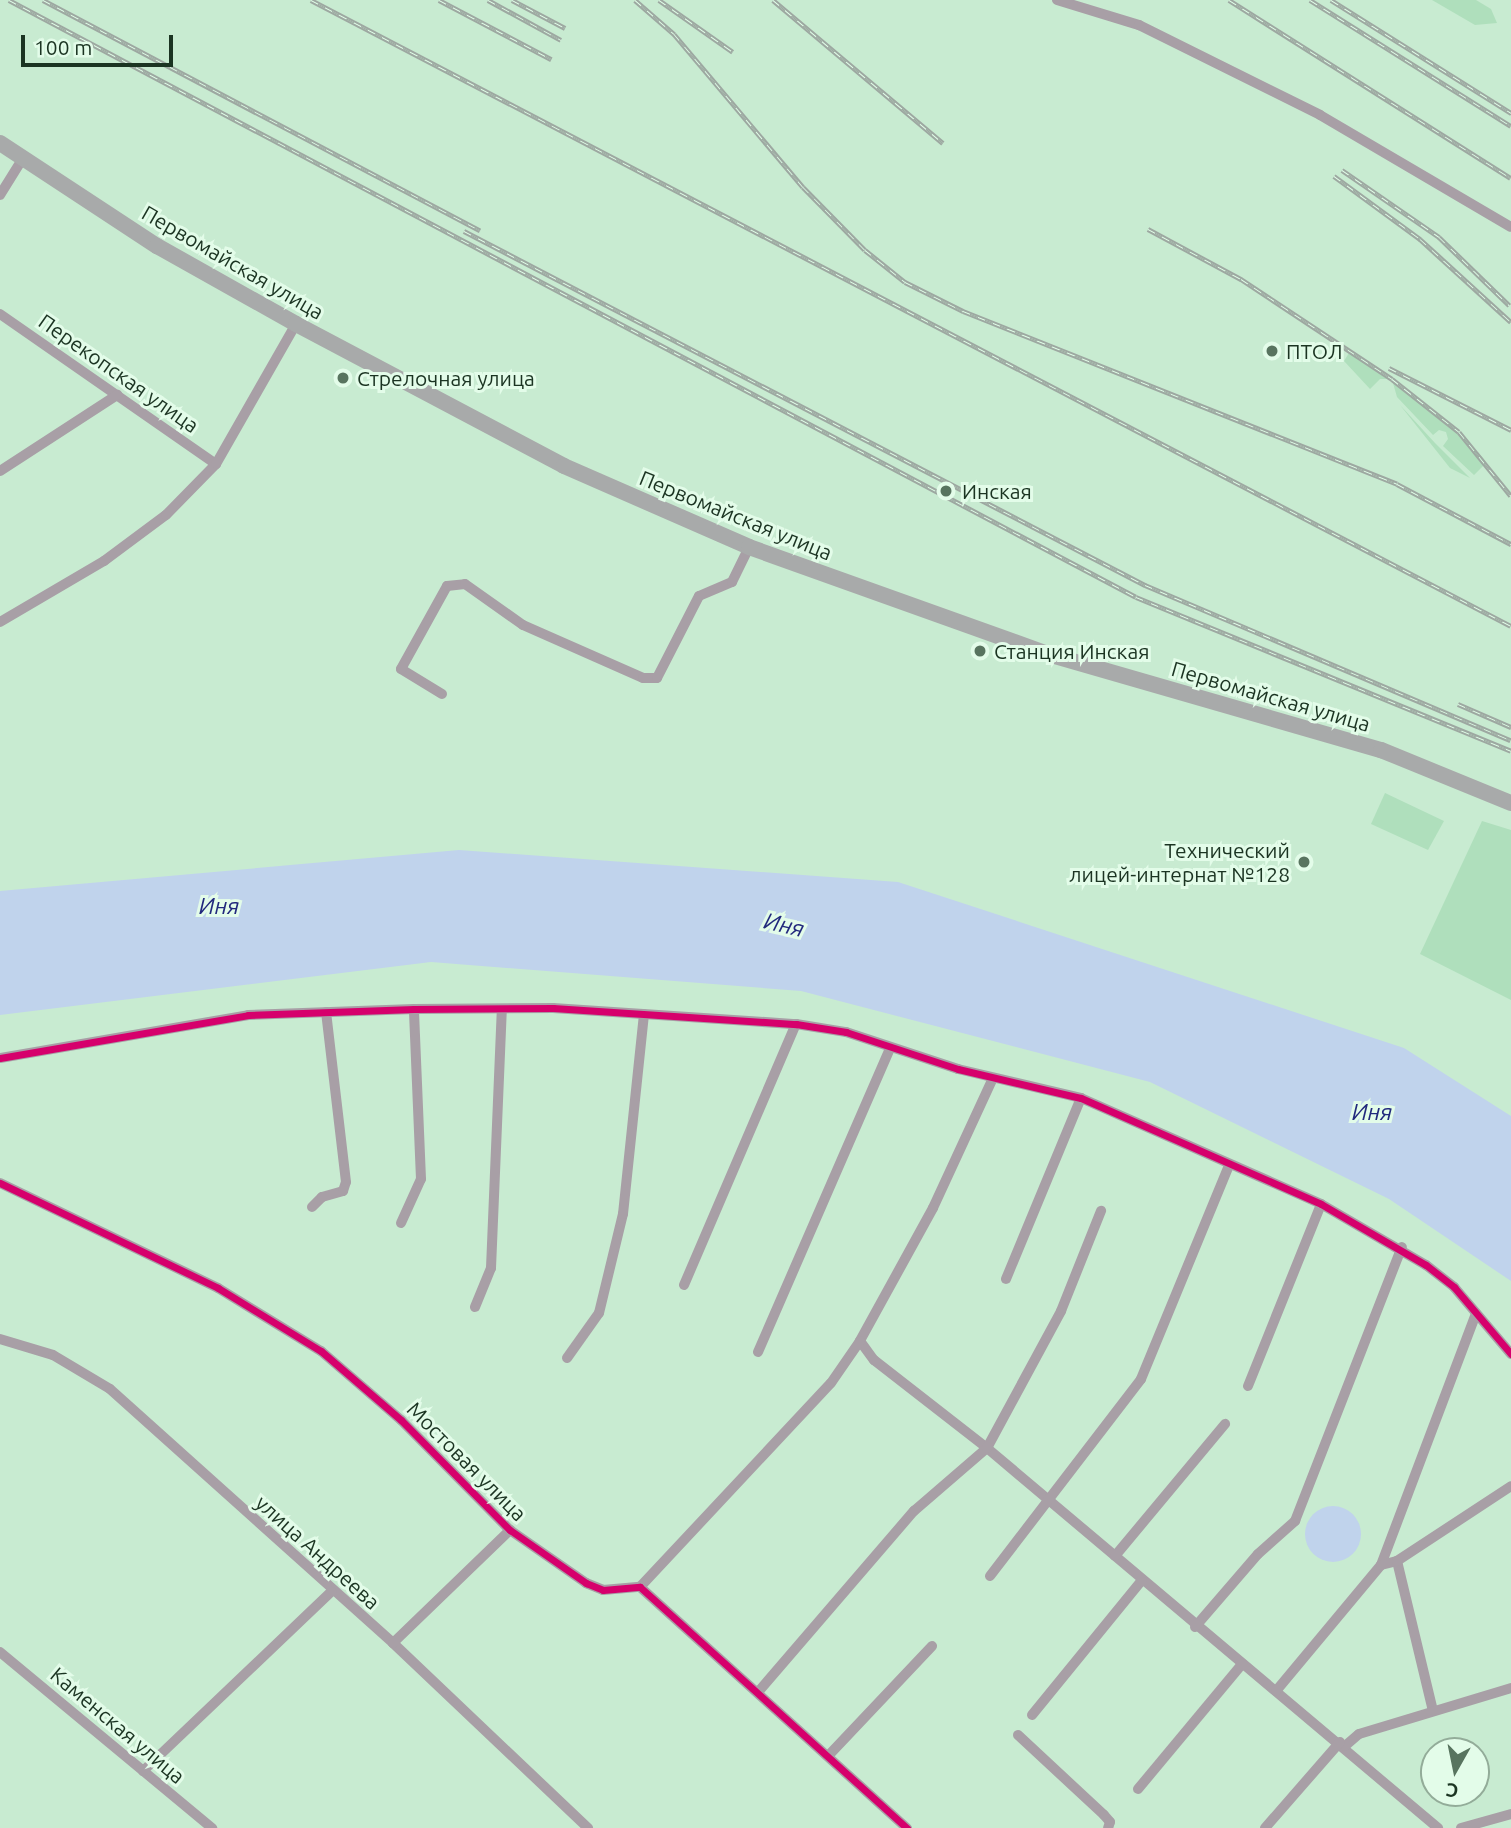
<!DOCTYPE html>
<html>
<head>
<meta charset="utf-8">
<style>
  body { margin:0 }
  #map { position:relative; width:1511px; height:1828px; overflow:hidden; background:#c8ebd1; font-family:Ubuntu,sans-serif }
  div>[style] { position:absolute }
  .green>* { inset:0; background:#afdfbc }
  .water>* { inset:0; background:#c0d3ec }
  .round { border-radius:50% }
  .minor>* { height:10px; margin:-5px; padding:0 5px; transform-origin:5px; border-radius:5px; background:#a89fa6 }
  .secondary>* { height:16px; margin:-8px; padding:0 8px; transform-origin:8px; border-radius:8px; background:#a8aaaa }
  .rail>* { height:5px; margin-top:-2.5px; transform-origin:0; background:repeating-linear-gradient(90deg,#e3fce9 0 8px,#9da8a1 0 16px); box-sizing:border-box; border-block:2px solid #9da8a1 }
  .cycleway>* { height:7px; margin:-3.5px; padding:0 3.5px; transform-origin:3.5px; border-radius:3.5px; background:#d6006c }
  .dots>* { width:19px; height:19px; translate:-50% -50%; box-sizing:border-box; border:4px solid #e3fce9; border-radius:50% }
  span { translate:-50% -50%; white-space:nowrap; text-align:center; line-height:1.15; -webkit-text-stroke:6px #e3fce9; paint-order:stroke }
  .street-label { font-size:21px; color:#1b3422 }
  .poi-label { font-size:21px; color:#1b3422 }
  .left { translate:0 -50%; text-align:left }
  .right { translate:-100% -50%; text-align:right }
  .water-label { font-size:23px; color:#22297d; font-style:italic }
  .north { position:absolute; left:1420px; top:1737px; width:70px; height:70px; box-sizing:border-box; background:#e3fce9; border:2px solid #93ac99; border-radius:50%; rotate:189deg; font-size:19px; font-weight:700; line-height:28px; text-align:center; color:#1b3422 }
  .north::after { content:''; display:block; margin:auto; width:24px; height:32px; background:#58745f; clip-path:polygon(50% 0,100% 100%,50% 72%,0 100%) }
  .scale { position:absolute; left:21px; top:35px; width:152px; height:32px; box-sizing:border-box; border:4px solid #1b3422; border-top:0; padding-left:9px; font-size:21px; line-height:24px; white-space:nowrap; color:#1b3422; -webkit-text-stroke:5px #e3fce9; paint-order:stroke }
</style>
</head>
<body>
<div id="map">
  <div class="green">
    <div style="clip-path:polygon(1432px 0,1476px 0,1491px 9px,1497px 23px,1475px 25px)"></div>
    <div style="clip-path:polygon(1349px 353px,1388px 379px,1380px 379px,1370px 389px,1344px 361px)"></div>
    <div style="clip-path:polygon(1393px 383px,1448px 422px,1483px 458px,1486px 463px,1474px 475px,1443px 446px,1448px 439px,1446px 432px,1439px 430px,1433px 435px,1397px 397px)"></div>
    <div style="clip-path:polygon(1400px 405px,1435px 443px,1470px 478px,1450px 468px)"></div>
    <div style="clip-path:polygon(1385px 793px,1444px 821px,1428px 850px,1371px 824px)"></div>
    <div style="clip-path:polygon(1482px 821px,1511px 830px,1511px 1000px,1420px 954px)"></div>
  </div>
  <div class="water">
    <div style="clip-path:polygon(459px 850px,898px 882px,1404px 1048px,1511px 1116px,1511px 1281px,1389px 1199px,1150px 1082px,801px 991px,431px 962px,0 1015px,0 891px)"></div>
    <div class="round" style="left:1305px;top:1506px;width:56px;height:56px"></div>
  </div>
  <div class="minor">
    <div style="left:1057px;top:0;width:86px;rotate:17deg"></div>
    <div style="left:1139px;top:25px;width:202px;rotate:26.4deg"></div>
    <div style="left:1320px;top:115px;width:221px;rotate:30.4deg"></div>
    <div style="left:0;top:195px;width:44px;rotate:-58.1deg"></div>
    <div style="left:0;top:314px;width:263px;rotate:34.8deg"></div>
    <div style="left:0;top:471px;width:140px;rotate:-33deg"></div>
    <div style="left:0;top:622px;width:121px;rotate:-30.4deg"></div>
    <div style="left:104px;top:561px;width:77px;rotate:-36.6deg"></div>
    <div style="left:166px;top:515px;width:71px;rotate:-45.6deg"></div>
    <div style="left:216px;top:464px;width:161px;rotate:-60.3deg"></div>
    <div style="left:442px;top:694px;width:48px;rotate:-148.6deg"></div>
    <div style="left:401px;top:669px;width:95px;rotate:-61deg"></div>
    <div style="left:447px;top:586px;width:18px;rotate:-6deg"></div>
    <div style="left:465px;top:584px;width:71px;rotate:35.3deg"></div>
    <div style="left:523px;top:625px;width:131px;rotate:23.8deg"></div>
    <div style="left:643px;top:678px;width:14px"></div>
    <div style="left:657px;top:678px;width:92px;rotate:-62.9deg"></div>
    <div style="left:699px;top:596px;width:36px;rotate:-23deg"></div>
    <div style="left:732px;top:582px;width:39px;rotate:-64deg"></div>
    <div style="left:0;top:1058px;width:252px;rotate:-9.8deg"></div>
    <div style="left:248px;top:1015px;width:166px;rotate:-2.1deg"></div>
    <div style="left:414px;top:1009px;width:139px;rotate:-0.4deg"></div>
    <div style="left:553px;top:1008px;width:244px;rotate:3.8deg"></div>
    <div style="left:796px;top:1024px;width:51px;rotate:9.1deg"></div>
    <div style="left:846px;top:1032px;width:118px;rotate:18.3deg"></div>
    <div style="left:958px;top:1069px;width:126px;rotate:13.3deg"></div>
    <div style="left:1081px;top:1098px;width:262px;rotate:23.8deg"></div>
    <div style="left:1321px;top:1204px;width:121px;rotate:30.2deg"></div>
    <div style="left:1426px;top:1265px;width:36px;rotate:38deg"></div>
    <div style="left:1454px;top:1287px;width:88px;rotate:49.6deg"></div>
    <div style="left:993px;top:1078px;width:143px;rotate:114.8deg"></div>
    <div style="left:933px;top:1208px;width:152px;rotate:118.8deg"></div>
    <div style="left:860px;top:1341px;width:24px;rotate:54deg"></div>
    <div style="left:874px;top:1360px;width:143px;rotate:37.9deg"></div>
    <div style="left:987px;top:1448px;width:590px;rotate:40.12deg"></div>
    <div style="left:0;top:1183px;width:242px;rotate:25.7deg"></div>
    <div style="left:218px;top:1288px;width:121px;rotate:31.5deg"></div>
    <div style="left:321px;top:1351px;width:106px;rotate:40.8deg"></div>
    <div style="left:401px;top:1420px;width:155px;rotate:45.3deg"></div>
    <div style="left:510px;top:1530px;width:93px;rotate:34.9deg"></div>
    <div style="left:586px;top:1583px;width:18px;rotate:22deg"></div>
    <div style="left:603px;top:1590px;width:37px;rotate:-5deg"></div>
    <div style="left:640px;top:1587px;width:360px;rotate:42.1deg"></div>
    <div style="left:312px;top:1207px;width:14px;rotate:-45deg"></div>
    <div style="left:322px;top:1197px;width:22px;rotate:-16deg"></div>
    <div style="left:343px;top:1191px;width:9px;rotate:-72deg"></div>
    <div style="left:346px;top:1182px;width:171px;rotate:-96.7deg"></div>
    <div style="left:401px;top:1223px;width:48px;rotate:-65.6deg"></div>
    <div style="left:421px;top:1179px;width:170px;rotate:-92.4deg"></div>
    <div style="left:1006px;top:1279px;width:196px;rotate:-67.5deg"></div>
    <div style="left:684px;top:1285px;width:284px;rotate:-66.8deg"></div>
    <div style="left:475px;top:1307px;width:42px;rotate:-67.7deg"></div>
    <div style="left:491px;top:1268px;width:259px;rotate:-87.6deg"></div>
    <div style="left:0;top:1339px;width:55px;rotate:16.8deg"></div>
    <div style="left:53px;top:1355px;width:66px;rotate:30.8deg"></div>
    <div style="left:110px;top:1389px;width:380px;rotate:41.9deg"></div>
    <div style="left:393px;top:1643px;width:269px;rotate:43.5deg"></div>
    <div style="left:758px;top:1352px;width:331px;rotate:-66.5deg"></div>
    <div style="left:567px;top:1358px;width:55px;rotate:-54.6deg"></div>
    <div style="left:599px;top:1313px;width:102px;rotate:-76.4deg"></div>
    <div style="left:623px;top:1214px;width:201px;rotate:-84deg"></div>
    <div style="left:1248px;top:1386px;width:196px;rotate:-68.1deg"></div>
    <div style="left:1115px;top:1556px;width:172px;rotate:-50.2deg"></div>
    <div style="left:1397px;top:1561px;width:154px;rotate:76.5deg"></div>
    <div style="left:1381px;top:1565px;width:269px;rotate:-69.3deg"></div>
    <div style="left:990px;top:1576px;width:248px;rotate:-52.5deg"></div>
    <div style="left:1141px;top:1379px;width:231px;rotate:-67.6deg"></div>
    <div style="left:640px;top:1587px;width:279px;rotate:-46.9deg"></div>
    <div style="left:831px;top:1383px;width:51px;rotate:-55.4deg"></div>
    <div style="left:1195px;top:1627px;width:96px;rotate:-49.2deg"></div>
    <div style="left:1258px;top:1554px;width:50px;rotate:-41.7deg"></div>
    <div style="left:1295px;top:1521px;width:294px;rotate:-68.7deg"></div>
    <div style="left:393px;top:1643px;width:163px;rotate:-44deg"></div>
    <div style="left:0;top:1652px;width:276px;rotate:39.7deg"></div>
    <div style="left:759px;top:1691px;width:238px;rotate:-49.3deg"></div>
    <div style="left:914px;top:1511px;width:96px;rotate:-40.8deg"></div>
    <div style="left:987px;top:1448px;width:156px;rotate:-61.6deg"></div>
    <div style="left:1061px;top:1311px;width:108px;rotate:-68.2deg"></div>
    <div style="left:1276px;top:1691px;width:164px;rotate:-50.2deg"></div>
    <div style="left:1381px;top:1565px;width:16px;rotate:-14deg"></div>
    <div style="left:1397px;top:1561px;width:136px;rotate:-33.3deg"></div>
    <div style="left:1032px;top:1715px;width:174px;rotate:-50.8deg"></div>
    <div style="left:1018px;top:1735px;width:117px;rotate:42.9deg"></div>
    <div style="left:1104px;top:1815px;width:9px;rotate:49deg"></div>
    <div style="left:1110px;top:1822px;width:6px;rotate:108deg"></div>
    <div style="left:1345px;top:1746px;width:18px;rotate:-41deg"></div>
    <div style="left:1359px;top:1734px;width:159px;rotate:-16.8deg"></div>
    <div style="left:829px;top:1755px;width:150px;rotate:-46.6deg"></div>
    <div style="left:143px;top:1771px;width:260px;rotate:-43.6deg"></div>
    <div style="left:1138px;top:1789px;width:163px;rotate:-50.2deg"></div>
    <div style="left:1265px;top:1828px;width:114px;rotate:-48.9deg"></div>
    <div style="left:1461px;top:1828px;width:52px;rotate:-15.6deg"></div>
  </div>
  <div class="secondary">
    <div style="left:0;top:143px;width:188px;rotate:33.3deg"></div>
    <div style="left:157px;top:246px;width:159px;rotate:29.3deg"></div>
    <div style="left:296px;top:324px;width:303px;rotate:27.9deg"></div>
    <div style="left:564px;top:466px;width:202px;rotate:23.6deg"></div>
    <div style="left:749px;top:547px;width:318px;rotate:19.7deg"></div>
    <div style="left:1048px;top:654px;width:347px;rotate:16.1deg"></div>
    <div style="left:1381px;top:750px;width:140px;rotate:22.2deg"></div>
  </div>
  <div class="rail">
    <div style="left:9px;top:0;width:1275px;rotate:27.91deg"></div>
    <div style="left:1136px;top:597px;width:405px;rotate:22.3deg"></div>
    <div style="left:43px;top:0;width:494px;rotate:27.8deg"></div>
    <div style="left:311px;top:0;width:1353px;rotate:27.55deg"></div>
    <div style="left:439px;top:0;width:127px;rotate:27.8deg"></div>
    <div style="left:488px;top:0;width:83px;rotate:28.7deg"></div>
    <div style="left:512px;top:0;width:60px;rotate:27.8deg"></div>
    <div style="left:635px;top:0;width:52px;rotate:41.1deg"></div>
    <div style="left:674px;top:34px;width:200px;rotate:49.9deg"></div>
    <div style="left:803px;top:187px;width:88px;rotate:45.5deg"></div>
    <div style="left:865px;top:250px;width:51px;rotate:38.7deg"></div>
    <div style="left:905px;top:282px;width:65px;rotate:26.6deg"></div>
    <div style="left:963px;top:311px;width:467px;rotate:21.7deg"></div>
    <div style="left:1397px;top:484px;width:129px;rotate:27.8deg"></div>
    <div style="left:659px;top:0;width:90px;rotate:35.1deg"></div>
    <div style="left:773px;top:0;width:222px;rotate:40.1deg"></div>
    <div style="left:1229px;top:0;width:333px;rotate:32.3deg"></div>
    <div style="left:1310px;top:0;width:237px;rotate:32.1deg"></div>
    <div style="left:1331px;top:0;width:213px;rotate:32.1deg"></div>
    <div style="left:1342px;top:170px;width:118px;rotate:34.6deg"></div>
    <div style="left:1439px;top:237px;width:98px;rotate:44.2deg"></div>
    <div style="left:1334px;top:176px;width:107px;rotate:36.2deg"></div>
    <div style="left:1420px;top:239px;width:123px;rotate:42.4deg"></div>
    <div style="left:1148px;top:229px;width:106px;rotate:28.3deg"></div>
    <div style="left:1241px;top:279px;width:181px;rotate:33.5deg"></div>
    <div style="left:1392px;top:379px;width:85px;rotate:38.3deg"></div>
    <div style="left:1459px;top:432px;width:82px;rotate:50.9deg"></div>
    <div style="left:464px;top:231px;width:768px;rotate:27.47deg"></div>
    <div style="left:1145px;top:585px;width:397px;rotate:23deg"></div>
    <div style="left:1389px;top:368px;width:137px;rotate:26.9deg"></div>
    <div style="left:1458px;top:704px;width:58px;rotate:23.5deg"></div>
  </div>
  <div class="cycleway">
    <div style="left:0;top:1058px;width:252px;rotate:-9.8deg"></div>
    <div style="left:248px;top:1015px;width:166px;rotate:-2.1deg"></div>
    <div style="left:414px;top:1009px;width:139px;rotate:-0.4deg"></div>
    <div style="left:553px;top:1008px;width:244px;rotate:3.8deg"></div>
    <div style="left:796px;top:1024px;width:51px;rotate:9.1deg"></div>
    <div style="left:846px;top:1032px;width:118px;rotate:18.3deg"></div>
    <div style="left:958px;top:1069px;width:126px;rotate:13.3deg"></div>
    <div style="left:1081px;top:1098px;width:262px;rotate:23.8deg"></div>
    <div style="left:1321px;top:1204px;width:121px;rotate:30.2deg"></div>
    <div style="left:1426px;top:1265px;width:36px;rotate:38deg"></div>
    <div style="left:1454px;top:1287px;width:88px;rotate:49.6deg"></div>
    <div style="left:0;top:1183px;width:242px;rotate:25.7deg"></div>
    <div style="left:218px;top:1288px;width:121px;rotate:31.5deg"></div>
    <div style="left:321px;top:1351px;width:106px;rotate:40.8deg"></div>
    <div style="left:401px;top:1420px;width:155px;rotate:45.3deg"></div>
    <div style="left:510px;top:1530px;width:93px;rotate:34.9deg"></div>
    <div style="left:586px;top:1583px;width:18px;rotate:22deg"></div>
    <div style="left:603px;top:1590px;width:37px;rotate:-5deg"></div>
    <div style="left:640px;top:1587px;width:360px;rotate:42.1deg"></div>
  </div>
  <div class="dots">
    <div style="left:1272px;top:351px;background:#58745f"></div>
    <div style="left:343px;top:378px;background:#58745f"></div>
    <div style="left:946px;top:491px;background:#58745f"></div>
    <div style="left:980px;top:651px;background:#58745f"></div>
    <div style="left:1304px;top:862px;background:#58745f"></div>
  </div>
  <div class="street-label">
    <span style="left:233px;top:262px;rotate:30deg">Первомайская улица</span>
    <span style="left:119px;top:373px;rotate:35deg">Перекопская улица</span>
    <span style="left:736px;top:515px;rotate:22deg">Первомайская улица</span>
    <span style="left:1271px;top:696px;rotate:16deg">Первомайская улица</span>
    <span style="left:467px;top:1461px;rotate:45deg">Мостовая улица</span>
    <span style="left:318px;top:1552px;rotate:42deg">улица Андреева</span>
    <span style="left:118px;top:1725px;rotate:40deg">Каменская улица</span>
  </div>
  <div class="poi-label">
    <span class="left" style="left:1286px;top:351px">ПТОЛ</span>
    <span class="left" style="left:357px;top:378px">Стрелочная улица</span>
    <span class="left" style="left:962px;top:491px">Инская</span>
    <span class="left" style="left:994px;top:651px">Станция Инская</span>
    <span class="right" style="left:1290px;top:862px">Технический<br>лицей-интернат №128</span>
  </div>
  <div class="water-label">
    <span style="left:219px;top:906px">Иня</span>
    <span style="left:784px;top:925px;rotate:13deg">Иня</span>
    <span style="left:1372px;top:1112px">Иня</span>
  </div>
  <div class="north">С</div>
  <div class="scale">100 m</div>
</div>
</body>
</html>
